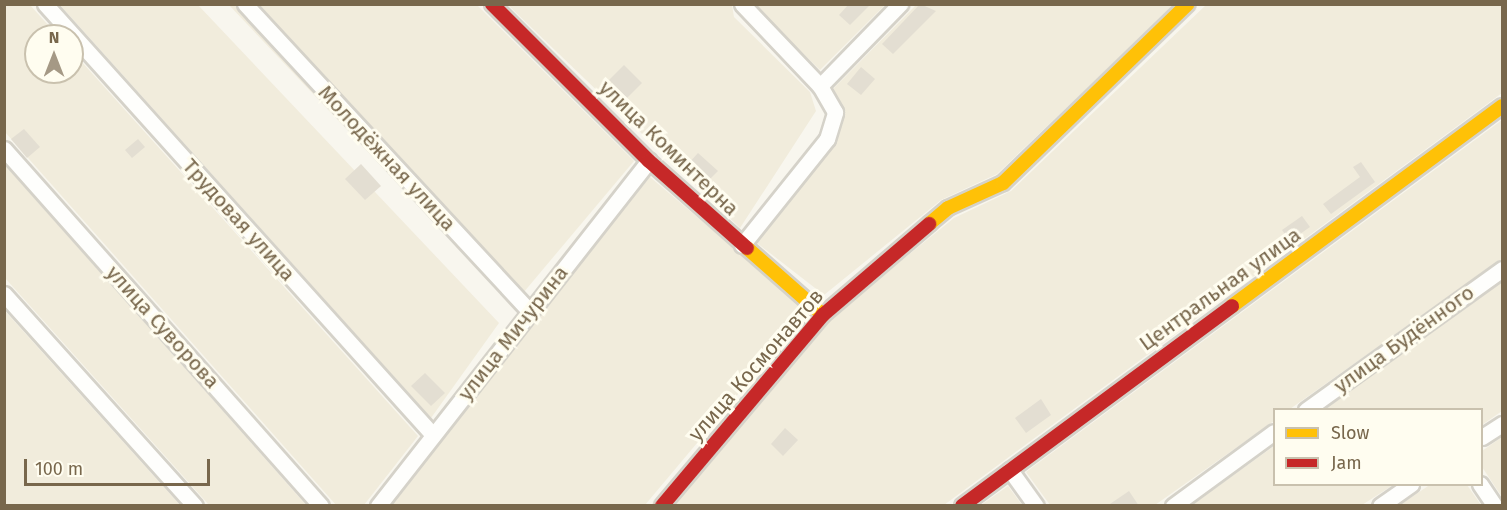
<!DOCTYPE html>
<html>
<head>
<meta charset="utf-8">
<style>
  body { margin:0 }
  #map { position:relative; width:1507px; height:510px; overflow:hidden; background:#f8f6ee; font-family:"Fira Sans",sans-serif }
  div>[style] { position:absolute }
  .residential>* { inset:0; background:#f1ecdc }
  .building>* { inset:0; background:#e3ded2 }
  .roads { filter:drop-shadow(2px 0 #d5d2c9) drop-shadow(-2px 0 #d5d2c9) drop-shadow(0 2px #d5d2c9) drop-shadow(0 -2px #d5d2c9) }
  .street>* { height:15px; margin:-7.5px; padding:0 7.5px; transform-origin:7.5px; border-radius:7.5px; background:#fefefc }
  .slow>* { height:14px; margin:-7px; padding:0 7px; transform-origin:7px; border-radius:7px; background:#ffc107 }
  .jam>* { height:14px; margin:-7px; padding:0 7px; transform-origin:7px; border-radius:7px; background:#c62828 }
  span { translate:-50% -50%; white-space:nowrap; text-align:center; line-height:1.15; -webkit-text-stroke:6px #fffdf0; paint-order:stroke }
  .street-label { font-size:21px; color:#78674c }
  .frame { position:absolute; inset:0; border:6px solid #78674c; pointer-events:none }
  .legend { position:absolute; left:1273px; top:408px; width:210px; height:78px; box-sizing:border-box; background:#fffdf0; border:2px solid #c9c1ae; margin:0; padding:8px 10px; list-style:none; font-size:18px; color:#78674c }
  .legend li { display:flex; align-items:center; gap:12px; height:30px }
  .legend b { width:30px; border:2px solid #c9c1ae }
  .north { position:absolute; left:24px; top:24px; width:60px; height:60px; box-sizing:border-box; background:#fffdf0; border:2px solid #c9c1ae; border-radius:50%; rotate:0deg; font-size:16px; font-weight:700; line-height:24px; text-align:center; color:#78674c }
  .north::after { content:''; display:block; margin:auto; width:21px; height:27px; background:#a59985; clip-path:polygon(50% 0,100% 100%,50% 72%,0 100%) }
  .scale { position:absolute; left:24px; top:459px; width:186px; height:27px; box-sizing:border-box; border:3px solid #78674c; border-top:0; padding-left:8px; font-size:18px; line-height:21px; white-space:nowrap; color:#78674c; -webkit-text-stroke:4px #fffdf0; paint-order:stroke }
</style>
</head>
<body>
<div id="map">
  <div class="residential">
    <div style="clip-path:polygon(4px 5px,30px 5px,58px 36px,36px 36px,36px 72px,72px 72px,72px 51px,418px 436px,364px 505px,336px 505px,5px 132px)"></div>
    <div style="clip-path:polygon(60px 5px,198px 5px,499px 323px,431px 418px)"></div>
    <div style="clip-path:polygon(229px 5px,477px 5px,634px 161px,513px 305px)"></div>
    <div style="clip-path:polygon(508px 5px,732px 5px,734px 17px,810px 92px,816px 111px,740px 228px)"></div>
    <div style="clip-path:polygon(753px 5px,885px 5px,820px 70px)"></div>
    <div style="clip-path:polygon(916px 5px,1174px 5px,997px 174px,941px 200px,824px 295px,757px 243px,829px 141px,839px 113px,833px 89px)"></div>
    <div style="clip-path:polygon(1206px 5px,1502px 5px,1502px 93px,944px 505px,674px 506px,832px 317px,954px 218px,1011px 191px)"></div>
    <div style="clip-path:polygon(1502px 120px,1502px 259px,1290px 409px,1274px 410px,1274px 421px,1155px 505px,1050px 505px,1026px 472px)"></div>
    <div style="clip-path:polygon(5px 165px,306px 505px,209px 505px,5px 278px)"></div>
    <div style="clip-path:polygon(650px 177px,808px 311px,645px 505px,387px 506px,522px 328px)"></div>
    <div style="clip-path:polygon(1502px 282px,1502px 411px,1482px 425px,1482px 410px,1325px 409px)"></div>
    <div style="clip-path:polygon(4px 311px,5px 311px,180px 505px,5px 505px)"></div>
    <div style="clip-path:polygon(1502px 437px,1502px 497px,1482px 467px,1482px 451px)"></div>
    <div style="clip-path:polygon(1274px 446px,1274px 484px,1393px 485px,1362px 505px,1192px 505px)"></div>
    <div style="clip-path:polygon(1431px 484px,1467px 485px,1481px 505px,1400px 505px)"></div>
    <div style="clip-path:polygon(1008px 486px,1022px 505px,981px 505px)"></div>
  </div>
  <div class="building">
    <div style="clip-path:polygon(849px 4px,871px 4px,850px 25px,839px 15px)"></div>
    <div style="clip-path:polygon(920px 4px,936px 11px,893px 54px,882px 44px)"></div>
    <div style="clip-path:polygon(624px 65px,642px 83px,627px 98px,609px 80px)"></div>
    <div style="clip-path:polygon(861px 67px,875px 79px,861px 95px,847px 84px)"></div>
    <div style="clip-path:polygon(24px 129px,40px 147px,27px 158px,11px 139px)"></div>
    <div style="clip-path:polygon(138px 139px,145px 147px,132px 158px,125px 150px)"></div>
    <div style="clip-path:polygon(698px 153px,718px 171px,706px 183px,687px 165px)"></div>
    <div style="clip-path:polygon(1361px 162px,1375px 182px,1331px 214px,1323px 204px,1360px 177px,1353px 167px)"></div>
    <div style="clip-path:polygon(361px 164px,381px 186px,365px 200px,345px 179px)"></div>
    <div style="clip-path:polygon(1302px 216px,1310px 227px,1290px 241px,1282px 230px)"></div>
    <div style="clip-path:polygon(425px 373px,445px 393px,431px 406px,411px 386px)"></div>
    <div style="clip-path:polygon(1041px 399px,1051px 415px,1026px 433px,1015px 418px)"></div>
    <div style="clip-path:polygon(785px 428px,798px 440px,783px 456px,771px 444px)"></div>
    <div style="clip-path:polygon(1129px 491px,1139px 506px,1107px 506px)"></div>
  </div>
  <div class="roads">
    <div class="street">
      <div style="left:45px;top:4px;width:580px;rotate:48.01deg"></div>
      <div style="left:245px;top:4px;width:420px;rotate:47.2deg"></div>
      <div style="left:820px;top:86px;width:115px;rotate:-45.7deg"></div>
      <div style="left:4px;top:149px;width:477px;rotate:48.4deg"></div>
      <div style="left:742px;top:245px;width:136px;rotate:-51.3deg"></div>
      <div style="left:827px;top:139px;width:28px;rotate:-73deg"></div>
      <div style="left:835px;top:112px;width:30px;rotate:-120deg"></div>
      <div style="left:820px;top:86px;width:113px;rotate:-133.6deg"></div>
      <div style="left:4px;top:294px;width:285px;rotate:48deg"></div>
      <div style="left:1306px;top:410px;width:241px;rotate:-35.7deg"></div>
      <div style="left:1482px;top:437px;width:24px;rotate:-33deg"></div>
      <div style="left:1010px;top:470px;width:44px;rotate:54.2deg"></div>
      <div style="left:1480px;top:484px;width:27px;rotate:56deg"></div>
      <div style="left:378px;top:506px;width:439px;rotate:-51.9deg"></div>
      <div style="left:1173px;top:506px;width:125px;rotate:-36.2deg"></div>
      <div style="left:1380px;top:506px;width:38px;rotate:-35deg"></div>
    </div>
    <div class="slow">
      <div style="left:929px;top:224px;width:25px;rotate:-40deg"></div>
      <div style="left:948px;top:208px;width:60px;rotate:-24.4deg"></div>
      <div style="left:1003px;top:183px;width:257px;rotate:-44.1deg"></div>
      <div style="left:747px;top:248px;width:101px;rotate:41.4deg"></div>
      <div style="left:1232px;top:306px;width:336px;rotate:-36.5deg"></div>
    </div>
    <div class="jam">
      <div style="left:492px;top:4px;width:222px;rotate:45deg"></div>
      <div style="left:649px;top:161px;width:131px;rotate:41.6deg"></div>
      <div style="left:662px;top:506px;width:250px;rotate:-49.9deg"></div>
      <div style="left:823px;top:315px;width:140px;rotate:-40.6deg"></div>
      <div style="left:962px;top:506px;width:336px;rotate:-36.5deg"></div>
    </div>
  </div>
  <div class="street-label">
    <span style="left:669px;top:148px;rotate:44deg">улица Коминтерна</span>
    <span style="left:387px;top:158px;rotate:47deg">Молодёжная улица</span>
    <span style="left:239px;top:220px;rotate:48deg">Трудовая улица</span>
    <span style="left:1220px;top:289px;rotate:-36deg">Центральная улица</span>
    <span style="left:163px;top:327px;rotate:48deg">улица Суворова</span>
    <span style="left:513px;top:333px;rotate:-52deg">улица Мичурина</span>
    <span style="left:1404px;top:339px;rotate:-36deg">улица Будённого</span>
    <span style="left:756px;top:365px;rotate:-49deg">улица Космонавтов</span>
  </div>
  <div class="frame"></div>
  <ul class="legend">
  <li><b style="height:8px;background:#ffc107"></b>Slow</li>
  <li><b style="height:8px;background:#c62828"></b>Jam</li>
  </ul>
  <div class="north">N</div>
  <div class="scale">100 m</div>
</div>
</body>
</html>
